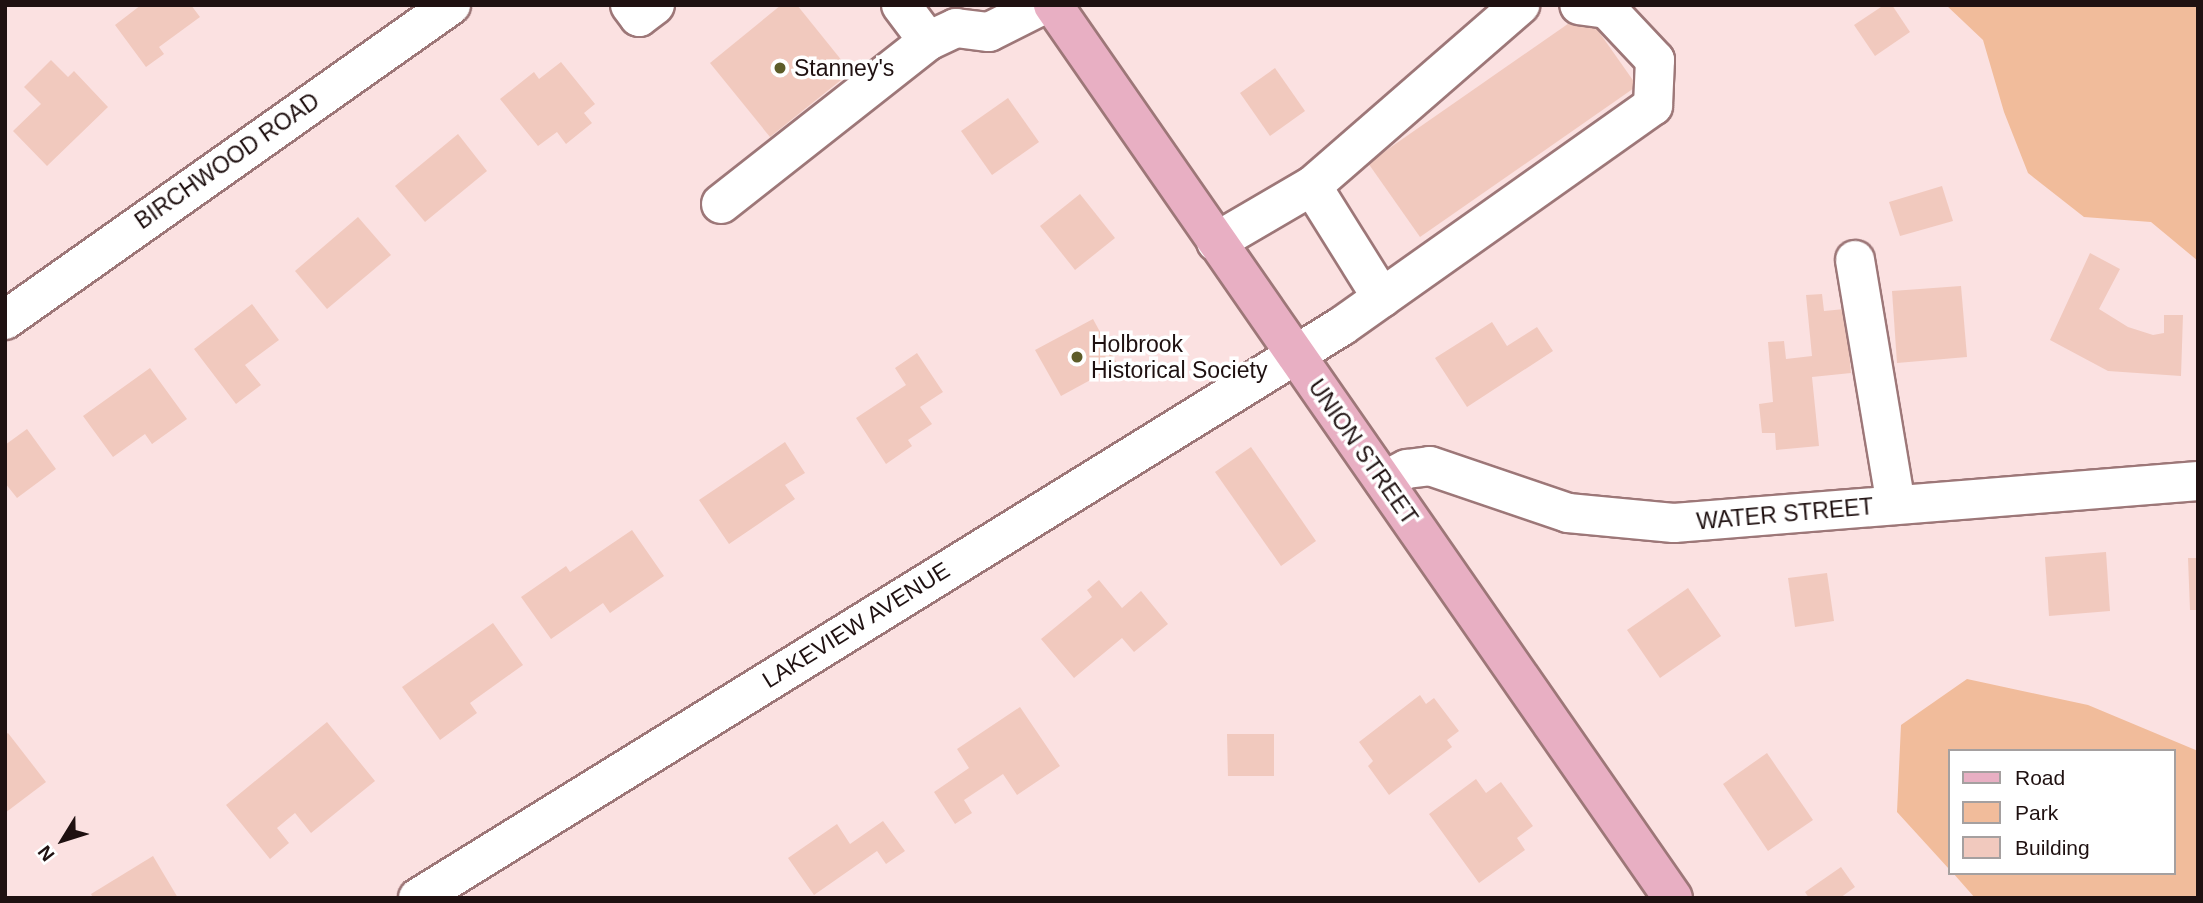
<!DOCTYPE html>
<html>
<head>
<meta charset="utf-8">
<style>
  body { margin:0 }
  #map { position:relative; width:2203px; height:903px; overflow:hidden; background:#fbe1e1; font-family:Arial,sans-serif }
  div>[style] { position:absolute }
  .green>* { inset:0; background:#f1bc9b }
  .building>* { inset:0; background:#f1c9be }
  .roads { filter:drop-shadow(2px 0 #9d7778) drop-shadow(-2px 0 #9d7778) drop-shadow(0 2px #9d7778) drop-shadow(0 -2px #9d7778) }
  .minor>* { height:38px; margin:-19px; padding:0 19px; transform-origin:19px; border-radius:19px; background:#fff }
  .major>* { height:38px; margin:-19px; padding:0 19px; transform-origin:19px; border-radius:19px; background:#e8afc3 }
  .dots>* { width:19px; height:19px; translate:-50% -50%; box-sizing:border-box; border:4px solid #fff; border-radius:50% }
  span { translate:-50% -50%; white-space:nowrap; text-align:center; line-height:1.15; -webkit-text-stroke:7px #fff; paint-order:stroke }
  .poi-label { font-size:23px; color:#1f1111 }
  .left { translate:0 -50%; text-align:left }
  .street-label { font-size:23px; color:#1f1111 }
  .frame { position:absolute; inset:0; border:7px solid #1f1111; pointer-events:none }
  .legend { position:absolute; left:1948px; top:749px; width:228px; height:126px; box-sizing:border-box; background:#fff; border:2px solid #a5a0a0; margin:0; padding:9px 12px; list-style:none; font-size:21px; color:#1f1111 }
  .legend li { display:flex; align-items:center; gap:14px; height:35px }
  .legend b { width:35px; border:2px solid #a5a0a0 }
  .north { position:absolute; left:28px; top:805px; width:70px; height:70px; -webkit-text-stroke:5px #fff; paint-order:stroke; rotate:232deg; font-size:19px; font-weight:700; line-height:28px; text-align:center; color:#1f1111 }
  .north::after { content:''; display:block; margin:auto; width:24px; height:32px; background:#1f1111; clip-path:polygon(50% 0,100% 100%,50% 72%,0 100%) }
</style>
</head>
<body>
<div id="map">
  <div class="green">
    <div style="clip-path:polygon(1946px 5px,2198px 5px,2198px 261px,2151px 222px,2084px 217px,2028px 173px,2004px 112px,1983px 40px)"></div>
    <div style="clip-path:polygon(1967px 679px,2088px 705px,2198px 751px,2198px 898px,1975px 898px,1953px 873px,2173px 873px,2173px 751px,1949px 751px,1949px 869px,1897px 812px,1901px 725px)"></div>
  </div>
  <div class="building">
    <div style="clip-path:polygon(141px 5px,191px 5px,200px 17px,159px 47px,164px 54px,146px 67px,115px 25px)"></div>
    <div style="clip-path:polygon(781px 5px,797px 5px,851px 72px,770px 137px,710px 63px)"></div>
    <div style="clip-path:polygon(1884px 5px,1892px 5px,1910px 32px,1875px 56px,1854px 25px)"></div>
    <div style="clip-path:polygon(1585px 12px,1637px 86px,1420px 237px,1368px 163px)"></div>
    <div style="clip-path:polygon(51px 60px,68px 77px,74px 71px,108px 107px,47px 166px,13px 131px,41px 104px,24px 87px)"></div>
    <div style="clip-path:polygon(561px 62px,595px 104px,584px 113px,592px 123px,566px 144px,557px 132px,538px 146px,500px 99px,534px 72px,539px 79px)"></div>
    <div style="clip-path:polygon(1275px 68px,1305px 111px,1270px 136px,1240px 93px)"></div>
    <div style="clip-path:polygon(1008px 98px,1039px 142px,992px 175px,961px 131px)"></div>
    <div style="clip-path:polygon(458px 134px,487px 171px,425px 222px,395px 186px)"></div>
    <div style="clip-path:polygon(1942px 186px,1953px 221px,1900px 236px,1889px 202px)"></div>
    <div style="clip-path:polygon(1080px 194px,1115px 238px,1075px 270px,1040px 226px)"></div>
    <div style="clip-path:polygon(358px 217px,391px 255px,327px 309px,295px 271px)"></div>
    <div style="clip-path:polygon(2090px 253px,2120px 269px,2099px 309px,2128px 327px,2153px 335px,2164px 333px,2164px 315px,2183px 315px,2181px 376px,2108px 371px,2050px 340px)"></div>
    <div style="clip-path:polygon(1961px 286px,1967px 357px,1897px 363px,1892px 291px)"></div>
    <div style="clip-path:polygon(1822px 294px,1824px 311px,1845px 309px,1851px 373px,1812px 377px,1819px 446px,1776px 450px,1775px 433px,1762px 433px,1759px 404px,1773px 402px,1768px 342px,1784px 341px,1786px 359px,1812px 356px,1806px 295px)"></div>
    <div style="clip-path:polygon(252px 304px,279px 340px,245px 365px,261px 385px,236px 404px,194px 349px)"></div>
    <div style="clip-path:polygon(1093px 319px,1118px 365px,1061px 396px,1035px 350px)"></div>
    <div style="clip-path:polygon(1492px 322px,1507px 346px,1537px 327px,1553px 351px,1467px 407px,1435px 358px)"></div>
    <div style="clip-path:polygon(917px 353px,943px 392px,920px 407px,932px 424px,908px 440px,912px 446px,886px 464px,856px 418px,906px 385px,895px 368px)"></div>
    <div style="clip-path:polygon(150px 368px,187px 419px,152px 444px,145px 434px,113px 457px,83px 416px)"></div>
    <div style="clip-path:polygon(27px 429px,56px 469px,17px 498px,5px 483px,5px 445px)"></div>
    <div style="clip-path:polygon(785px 442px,805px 473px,785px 485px,795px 499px,729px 544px,699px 500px)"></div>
    <div style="clip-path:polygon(1251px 447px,1316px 541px,1281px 566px,1215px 472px)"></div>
    <div style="clip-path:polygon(632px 530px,664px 576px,610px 613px,603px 603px,551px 639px,521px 597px,566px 566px,570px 572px)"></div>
    <div style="clip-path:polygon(2106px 552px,2110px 611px,2049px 616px,2045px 557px)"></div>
    <div style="clip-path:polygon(2188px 558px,2198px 558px,2198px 610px,2190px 610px)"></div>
    <div style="clip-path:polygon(1827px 573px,1834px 621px,1795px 627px,1788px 578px)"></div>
    <div style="clip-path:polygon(1099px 580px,1122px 608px,1141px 591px,1168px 624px,1134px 652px,1122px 638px,1074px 678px,1041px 639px,1092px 597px,1087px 590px)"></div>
    <div style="clip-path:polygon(1688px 588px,1721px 636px,1660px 678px,1627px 630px)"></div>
    <div style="clip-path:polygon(493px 623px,523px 665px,470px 703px,477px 713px,440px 740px,402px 687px)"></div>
    <div style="clip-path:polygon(1420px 695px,1426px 704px,1434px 698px,1459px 731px,1447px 740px,1452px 747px,1389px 795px,1368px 766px,1373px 761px,1359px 742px)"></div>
    <div style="clip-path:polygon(1020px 707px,1060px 766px,1017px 795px,1003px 774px,964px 800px,972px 813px,955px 824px,934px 792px,969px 768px,957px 749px)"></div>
    <div style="clip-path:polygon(327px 722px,375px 781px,311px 833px,295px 813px,277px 828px,289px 843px,270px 859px,226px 805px)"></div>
    <div style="clip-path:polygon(8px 733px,46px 782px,5px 813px,5px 735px)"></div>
    <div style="clip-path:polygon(1227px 734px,1274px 734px,1274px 776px,1228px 776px)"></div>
    <div style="clip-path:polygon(1767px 753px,1813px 820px,1768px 851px,1723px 784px)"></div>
    <div style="clip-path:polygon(1476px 779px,1486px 793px,1501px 782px,1533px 826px,1517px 838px,1525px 850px,1479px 883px,1429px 814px)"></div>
    <div style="clip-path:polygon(883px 821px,905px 851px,886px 864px,877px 851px,814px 895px,788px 858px,837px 824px,850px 844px)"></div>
    <div style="clip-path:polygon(153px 856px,178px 898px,93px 898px,91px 894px)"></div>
    <div style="clip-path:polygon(1841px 867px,1855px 887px,1840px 898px,1809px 898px,1805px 892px)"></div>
  </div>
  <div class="roads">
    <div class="minor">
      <div style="left:630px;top:5px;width:15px;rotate:53deg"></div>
      <div style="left:639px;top:17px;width:20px;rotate:-37deg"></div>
      <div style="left:901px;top:5px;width:45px;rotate:53.1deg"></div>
      <div style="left:1312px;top:186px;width:132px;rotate:58deg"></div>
      <div style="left:721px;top:204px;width:263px;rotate:-38.2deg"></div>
      <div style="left:928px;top:41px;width:31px;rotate:-25deg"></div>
      <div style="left:956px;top:28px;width:33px;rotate:7deg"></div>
      <div style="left:989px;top:32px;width:60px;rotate:-26.6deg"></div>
      <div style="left:1216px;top:242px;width:111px;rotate:-30.3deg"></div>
      <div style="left:1312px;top:186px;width:276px;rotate:-41deg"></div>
      <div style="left:1855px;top:260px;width:248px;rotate:80.5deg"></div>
      <div style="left:5px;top:320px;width:546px;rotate:-35.23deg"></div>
      <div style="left:1384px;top:481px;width:26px;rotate:-28deg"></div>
      <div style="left:1407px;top:469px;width:23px;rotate:-7deg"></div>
      <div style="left:1430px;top:466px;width:146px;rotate:18.8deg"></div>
      <div style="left:1568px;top:513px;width:106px;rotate:5.4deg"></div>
      <div style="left:1674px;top:523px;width:526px;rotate:-4.58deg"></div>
      <div style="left:418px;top:898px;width:1087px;rotate:-31.76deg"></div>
      <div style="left:1342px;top:326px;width:381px;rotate:-35.3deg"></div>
      <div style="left:1653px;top:106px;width:46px;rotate:-87.5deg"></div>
      <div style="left:1655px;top:60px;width:70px;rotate:-133.3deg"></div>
      <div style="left:1607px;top:9px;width:28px;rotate:-172deg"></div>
    </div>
    <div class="major">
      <div style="left:1053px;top:5px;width:1087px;rotate:55.23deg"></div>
    </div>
  </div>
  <div class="dots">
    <div style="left:780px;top:68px;background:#5d5c29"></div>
    <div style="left:1077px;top:357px;background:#5d5c29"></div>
  </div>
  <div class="poi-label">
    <span class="left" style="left:794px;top:68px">Stanney's</span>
    <span class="left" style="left:1091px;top:357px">Holbrook<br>Historical Society</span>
  </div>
  <div class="street-label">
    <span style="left:227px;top:161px;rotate:-35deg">BIRCHWOOD ROAD</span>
    <span style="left:1363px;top:452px;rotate:55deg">UNION STREET</span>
    <span style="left:1785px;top:514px;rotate:-5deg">WATER STREET</span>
    <span style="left:856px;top:625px;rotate:-32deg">LAKEVIEW AVENUE</span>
  </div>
  <div class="frame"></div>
  <ul class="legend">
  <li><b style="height:9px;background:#e8afc3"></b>Road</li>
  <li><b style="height:19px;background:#f1bc9b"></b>Park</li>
  <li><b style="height:19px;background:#f1c9be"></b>Building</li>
  </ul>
  <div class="north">N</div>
</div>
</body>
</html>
